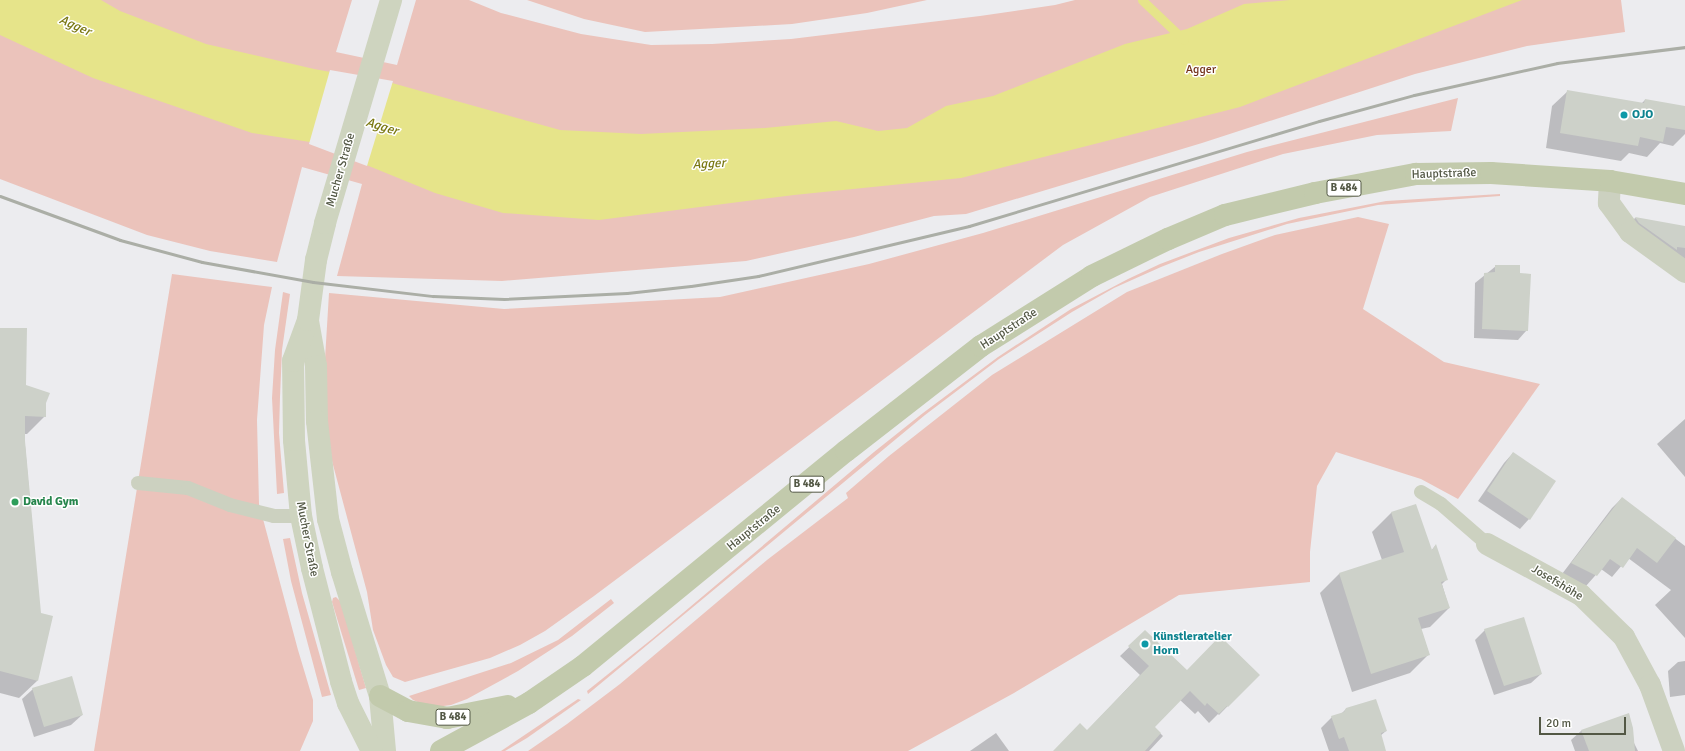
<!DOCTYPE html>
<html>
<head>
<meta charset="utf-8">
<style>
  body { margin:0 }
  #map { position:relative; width:1685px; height:751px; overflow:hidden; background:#ececef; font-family:Signika,sans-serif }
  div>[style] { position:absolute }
  .green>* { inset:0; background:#ebc3bb }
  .water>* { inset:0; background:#e6e48a }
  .pier>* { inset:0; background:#ececef }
  .shadow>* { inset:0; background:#0003 }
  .stream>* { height:9px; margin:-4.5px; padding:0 4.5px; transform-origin:4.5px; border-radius:4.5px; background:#e6e48a }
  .building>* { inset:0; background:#cdd1c9 }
  .service>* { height:14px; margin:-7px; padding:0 7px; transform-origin:7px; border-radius:7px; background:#ccd1c0 }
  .minor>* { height:22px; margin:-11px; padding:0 11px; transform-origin:11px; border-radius:11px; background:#ccd1c0 }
  .secondary>* { height:22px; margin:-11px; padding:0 11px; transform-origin:11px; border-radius:11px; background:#ced4bf }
  .primary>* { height:22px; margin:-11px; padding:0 11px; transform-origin:11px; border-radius:11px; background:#c2caac }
  .rail>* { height:3px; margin:-1.5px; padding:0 1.5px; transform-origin:1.5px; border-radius:1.5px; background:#abaea6 }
  .dots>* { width:11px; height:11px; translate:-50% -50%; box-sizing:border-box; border:2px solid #fff; border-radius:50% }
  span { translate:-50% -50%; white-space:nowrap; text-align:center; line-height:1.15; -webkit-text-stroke:3px #fff; paint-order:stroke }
  .shield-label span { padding:1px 3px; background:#fff; border:1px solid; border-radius:3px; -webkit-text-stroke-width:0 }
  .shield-label { font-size:11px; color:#535845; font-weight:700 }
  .park-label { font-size:12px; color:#74331b }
  .culture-label { font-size:12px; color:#0d838f; font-weight:700 }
  .left { translate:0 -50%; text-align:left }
  .street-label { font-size:12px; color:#535845 }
  .leisure-label { font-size:12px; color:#27864d; font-weight:700 }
  .water-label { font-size:13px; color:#7a7812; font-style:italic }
  .scale { position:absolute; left:1539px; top:717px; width:87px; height:18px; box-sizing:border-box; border:2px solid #535845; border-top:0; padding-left:5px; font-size:12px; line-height:14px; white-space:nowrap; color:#535845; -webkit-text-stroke:3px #fff; paint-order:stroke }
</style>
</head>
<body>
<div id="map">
  <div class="green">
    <div style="clip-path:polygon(0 0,352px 0,336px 52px,397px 65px,416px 0,469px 0,501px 13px,581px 34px,651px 45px,712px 44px,791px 39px,980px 16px,1055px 5px,1075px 0,1621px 0,1625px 32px,1527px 46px,1415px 74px,1202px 143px,966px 214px,934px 216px,854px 237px,746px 261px,502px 281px,337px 276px,362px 184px,302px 167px,277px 262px,210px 251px,147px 235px,0 179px)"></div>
    <div style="clip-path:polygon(527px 0,927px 0,867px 13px,792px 24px,645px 32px,584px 19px)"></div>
    <div style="clip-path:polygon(1458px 98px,1451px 131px,1377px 135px,1283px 154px,1150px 197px,1063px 245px,594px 596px,545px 631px,520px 645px,490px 658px,405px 682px,393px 677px,386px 665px,373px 630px,367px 592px,332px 461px,326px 413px,325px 359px,329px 293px,504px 309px,720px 297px,869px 264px,983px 233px,1247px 152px)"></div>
    <div style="clip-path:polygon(1500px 194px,1500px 196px,1378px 205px,1287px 224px,1199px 252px,1161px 267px,1114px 288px,1072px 312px,999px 359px,925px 415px,588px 694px,587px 691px,652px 639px,874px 452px,923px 413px,998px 357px,1071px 309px,1128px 279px,1160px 264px,1229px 238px,1299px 218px,1386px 201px)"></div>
    <div style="clip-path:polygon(1358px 217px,1389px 224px,1363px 309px,1444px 362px,1540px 384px,1458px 499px,1421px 479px,1336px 452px,1317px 486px,1310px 552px,1310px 582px,1179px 595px,1014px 693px,908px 751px,528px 751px,567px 724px,620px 684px,767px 560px,848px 498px,846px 493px,889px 456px,992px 375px,1127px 292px,1222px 254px,1275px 235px)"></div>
    <div style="clip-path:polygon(172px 274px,272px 287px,264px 325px,257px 420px,259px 504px,298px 650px,313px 700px,313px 721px,300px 751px,94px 751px)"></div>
    <div style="clip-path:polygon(283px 292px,290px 294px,282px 350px,280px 397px,279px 433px,284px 493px,277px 494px,272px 398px,275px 350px)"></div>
    <div style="clip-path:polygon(290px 538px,302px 593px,331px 695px,322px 697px,291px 581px,283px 539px)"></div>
    <div style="clip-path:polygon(336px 597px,340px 601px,343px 609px,366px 688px,359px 690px,332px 602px,333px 598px)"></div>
    <div style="clip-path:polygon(611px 599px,614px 603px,572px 636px,518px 671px,467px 699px,451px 705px,436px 707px,422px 704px,413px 700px,409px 696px,511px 663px,558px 640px)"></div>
    <div style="clip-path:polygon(578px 699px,581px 700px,527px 738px,505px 751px,501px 751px)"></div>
  </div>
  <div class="water">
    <div style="clip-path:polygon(0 0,101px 0,120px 11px,206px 44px,314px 69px,392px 83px,560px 130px,641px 134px,765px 128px,836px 121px,878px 131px,907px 128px,946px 106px,993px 96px,1125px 44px,1187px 29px,1244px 4px,1290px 0,1522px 0,1240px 107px,961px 178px,794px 195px,599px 220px,503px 213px,435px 193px,310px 142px,252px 133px,93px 78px,0 35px)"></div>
  </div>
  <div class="pier">
    <div style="clip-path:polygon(330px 70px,393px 81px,367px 166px,309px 144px)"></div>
  </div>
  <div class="shadow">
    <div style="clip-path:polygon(1568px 91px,1641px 104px,1645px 100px,1685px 107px,1685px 134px,1673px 146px,1660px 143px,1647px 157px,1629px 153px,1621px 161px,1546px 148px,1552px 106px)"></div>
    <div style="clip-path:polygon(1635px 218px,1685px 228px,1685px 273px,1626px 228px)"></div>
    <div style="clip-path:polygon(1496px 266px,1527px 330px,1518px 340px,1474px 338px,1475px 283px)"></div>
    <div style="clip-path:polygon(0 329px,25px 386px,45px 403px,45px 416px,27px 434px,24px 434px,40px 614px,52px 617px,37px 681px,19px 698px,0 693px)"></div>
    <div style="clip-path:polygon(1685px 419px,1685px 477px,1657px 444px)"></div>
    <div style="clip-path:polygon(1513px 453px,1529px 519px,1520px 529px,1478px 501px,1504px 463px)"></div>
    <div style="clip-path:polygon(1622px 498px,1685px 546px,1685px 638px,1655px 605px,1671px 590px,1628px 558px,1612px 577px,1601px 569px,1586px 586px,1562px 574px,1612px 508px)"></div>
    <div style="clip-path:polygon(1415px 505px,1431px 551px,1435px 546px,1446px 580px,1442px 584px,1449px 608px,1430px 627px,1421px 629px,1429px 654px,1410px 673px,1352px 692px,1320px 593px,1339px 574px,1382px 560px,1372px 532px,1391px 513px)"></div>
    <div style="clip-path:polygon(1485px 630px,1541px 674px,1531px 683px,1494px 695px,1475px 640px)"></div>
    <div style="clip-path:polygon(1145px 632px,1187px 671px,1258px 675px,1219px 715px,1218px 714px,1209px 723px,1198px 711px,1195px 714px,1180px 700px,1154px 727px,1163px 736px,1149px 751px,1054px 751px,1087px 731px,1140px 675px,1120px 656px)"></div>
    <div style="clip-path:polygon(1685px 661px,1685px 695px,1670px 697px,1668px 671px,1678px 662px)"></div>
    <div style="clip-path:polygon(33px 689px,82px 715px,71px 725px,34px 737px,22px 699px)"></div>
    <div style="clip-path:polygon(1346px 709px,1386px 731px,1380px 736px,1385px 751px,1329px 751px,1321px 728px,1332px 717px,1341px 714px)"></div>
    <div style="clip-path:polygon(1628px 714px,1634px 743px,1638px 751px,1575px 751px,1571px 740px,1581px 731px)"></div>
    <div style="clip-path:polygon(996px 733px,1009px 751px,970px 751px)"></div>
  </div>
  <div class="stream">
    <div style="left:1142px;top:0;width:58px;rotate:43.6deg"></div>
  </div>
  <div class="building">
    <div style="clip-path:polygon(1567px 90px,1644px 103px,1645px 99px,1685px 106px,1685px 130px,1666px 127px,1663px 142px,1640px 137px,1638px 146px,1560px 133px)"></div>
    <div style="clip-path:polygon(1635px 217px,1685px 226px,1685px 248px,1677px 247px,1677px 250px,1639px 223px)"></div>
    <div style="clip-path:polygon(1495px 265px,1520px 265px,1520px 273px,1531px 274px,1528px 331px,1482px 329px,1484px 273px,1495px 272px)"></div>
    <div style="clip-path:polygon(0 328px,27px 328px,26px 385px,50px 393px,46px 403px,46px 417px,25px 416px,25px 441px,41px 613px,53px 616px,38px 681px,0 671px)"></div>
    <div style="clip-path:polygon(1513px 452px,1556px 481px,1530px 520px,1487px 491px)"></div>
    <div style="clip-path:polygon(1622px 497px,1676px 538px,1657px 563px,1637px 548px,1623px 568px,1610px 559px,1597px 576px,1571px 563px)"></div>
    <div style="clip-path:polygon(1416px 504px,1432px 550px,1436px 544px,1448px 580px,1441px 582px,1450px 608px,1418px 618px,1430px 655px,1371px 674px,1339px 573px,1404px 552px,1391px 512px)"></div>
    <div style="clip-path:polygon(1524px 617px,1542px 674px,1504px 686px,1484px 629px)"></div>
    <div style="clip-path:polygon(1145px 630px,1187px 670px,1220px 636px,1260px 675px,1228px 707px,1227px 706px,1219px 714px,1207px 703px,1205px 706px,1190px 691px,1155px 727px,1161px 733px,1145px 751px,1053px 751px,1080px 723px,1087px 730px,1149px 666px,1128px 646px)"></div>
    <div style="clip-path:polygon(72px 676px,83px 715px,44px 727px,32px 688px)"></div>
    <div style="clip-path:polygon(1376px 699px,1387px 731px,1381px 733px,1386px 751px,1349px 751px,1344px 737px,1339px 739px,1331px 716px,1344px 712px,1346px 708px)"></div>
    <div style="clip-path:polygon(1629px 713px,1633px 728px,1635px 751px,1589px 751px,1581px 730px)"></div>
  </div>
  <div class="service">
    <div style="left:138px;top:483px;width:50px;rotate:5.7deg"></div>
    <div style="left:188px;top:488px;width:45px;rotate:22deg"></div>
    <div style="left:230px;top:505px;width:45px;rotate:14deg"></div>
    <div style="left:274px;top:516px;width:27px"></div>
    <div style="left:1421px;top:492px;width:23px;rotate:31deg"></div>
    <div style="left:1441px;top:504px;width:61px;rotate:41deg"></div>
  </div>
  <div class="minor">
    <div style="left:1610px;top:181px;width:22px;rotate:93deg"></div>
    <div style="left:1609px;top:203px;width:36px;rotate:54deg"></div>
    <div style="left:1630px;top:232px;width:68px;rotate:36deg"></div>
    <div style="left:1487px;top:544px;width:107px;rotate:28.5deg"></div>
    <div style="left:1581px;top:595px;width:60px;rotate:44.3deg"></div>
    <div style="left:1624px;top:637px;width:55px;rotate:61.6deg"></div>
    <div style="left:1650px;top:685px;width:70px;rotate:70deg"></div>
  </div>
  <div class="secondary">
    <div style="left:308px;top:321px;width:46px;rotate:79.9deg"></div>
    <div style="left:316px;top:366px;width:55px;rotate:89deg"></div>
    <div style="left:317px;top:421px;width:99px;rotate:83.6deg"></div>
    <div style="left:328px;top:519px;width:55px;rotate:75.2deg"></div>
    <div style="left:342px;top:572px;width:130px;rotate:73deg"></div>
    <div style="left:380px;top:696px;width:55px;rotate:84.8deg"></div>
    <div style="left:372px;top:751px;width:54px;rotate:-116.6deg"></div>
    <div style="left:348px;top:703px;width:23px;rotate:-108deg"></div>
    <div style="left:341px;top:681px;width:117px;rotate:-104.4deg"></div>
    <div style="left:312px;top:568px;width:53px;rotate:-101.9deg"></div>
    <div style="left:301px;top:516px;width:76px;rotate:-95.3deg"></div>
    <div style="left:294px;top:440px;width:79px;rotate:-90.7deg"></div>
    <div style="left:293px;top:361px;width:44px;rotate:-69.9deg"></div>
    <div style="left:308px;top:320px;width:61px;rotate:-82.4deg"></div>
    <div style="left:316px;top:260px;width:38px;rotate:-76deg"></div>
    <div style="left:325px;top:223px;width:233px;rotate:-73.5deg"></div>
  </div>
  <div class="primary">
    <div style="left:380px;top:696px;width:32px;rotate:28deg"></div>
    <div style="left:408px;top:711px;width:40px;rotate:10deg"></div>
    <div style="left:447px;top:718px;width:62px;rotate:-11.1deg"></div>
    <div style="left:441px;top:751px;width:100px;rotate:-28.6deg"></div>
    <div style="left:529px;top:703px;width:65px;rotate:-34.4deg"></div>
    <div style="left:583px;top:666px;width:340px;rotate:-39.3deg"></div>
    <div style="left:846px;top:451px;width:171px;rotate:-37.9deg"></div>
    <div style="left:981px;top:346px;width:131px;rotate:-32.2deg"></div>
    <div style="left:1092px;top:276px;width:85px;rotate:-26deg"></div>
    <div style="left:1168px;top:239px;width:62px;rotate:-22.8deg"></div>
    <div style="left:1225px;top:215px;width:93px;rotate:-13.7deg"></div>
    <div style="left:1315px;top:193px;width:103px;rotate:-10.7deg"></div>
    <div style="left:1416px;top:174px;width:75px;rotate:-0.8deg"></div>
    <div style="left:1491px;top:173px;width:119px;rotate:3.8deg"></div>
    <div style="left:1610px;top:181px;width:76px;rotate:9.8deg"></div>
  </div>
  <div class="rail">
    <div style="left:0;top:196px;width:128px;rotate:20.1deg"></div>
    <div style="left:120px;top:240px;width:85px;rotate:15deg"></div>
    <div style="left:202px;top:262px;width:113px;rotate:10.2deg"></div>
    <div style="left:313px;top:282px;width:121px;rotate:6.7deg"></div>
    <div style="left:433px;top:296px;width:71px;rotate:2.4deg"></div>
    <div style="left:504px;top:299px;width:123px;rotate:-2.8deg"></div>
    <div style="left:627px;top:293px;width:64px;rotate:-6.2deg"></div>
    <div style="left:691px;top:286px;width:68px;rotate:-8.5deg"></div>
    <div style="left:758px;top:276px;width:217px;rotate:-13.3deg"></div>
    <div style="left:969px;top:226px;width:365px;rotate:-16.7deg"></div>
    <div style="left:1319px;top:121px;width:98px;rotate:-15.3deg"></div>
    <div style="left:1414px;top:95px;width:147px;rotate:-12.6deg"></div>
    <div style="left:1557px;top:63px;width:129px;rotate:-7.1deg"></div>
  </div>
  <div class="dots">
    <div style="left:1624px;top:115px;background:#0f9aa8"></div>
    <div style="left:15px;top:502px;background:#2e9e5b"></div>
    <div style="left:1145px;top:644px;background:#0f9aa8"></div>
  </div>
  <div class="shield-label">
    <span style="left:1344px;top:188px">B 484</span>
    <span style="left:807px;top:484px">B 484</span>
    <span style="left:453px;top:717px">B 484</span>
  </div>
  <div class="park-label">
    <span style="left:1201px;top:70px">Agger</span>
  </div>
  <div class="culture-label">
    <span class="left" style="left:1632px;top:115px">OJO</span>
    <span class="left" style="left:1153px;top:644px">Künstleratelier<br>Horn</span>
  </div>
  <div class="street-label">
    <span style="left:341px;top:170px;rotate:-74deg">Mucher Straße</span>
    <span style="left:1444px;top:174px;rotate:-2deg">Hauptstraße</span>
    <span style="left:1009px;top:329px;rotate:-33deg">Hauptstraße</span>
    <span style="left:754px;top:528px;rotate:-39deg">Hauptstraße</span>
    <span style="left:307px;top:539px;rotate:79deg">Mucher Straße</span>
    <span style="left:1557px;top:583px;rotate:31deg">Josefshöhe</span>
  </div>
  <div class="leisure-label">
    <span class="left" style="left:23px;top:502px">David Gym</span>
  </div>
  <div class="water-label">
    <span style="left:75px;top:26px;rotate:24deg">Agger</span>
    <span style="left:382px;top:127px;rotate:17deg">Agger</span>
    <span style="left:709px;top:164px;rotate:-3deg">Agger</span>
  </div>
  <div class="scale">20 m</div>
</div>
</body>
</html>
